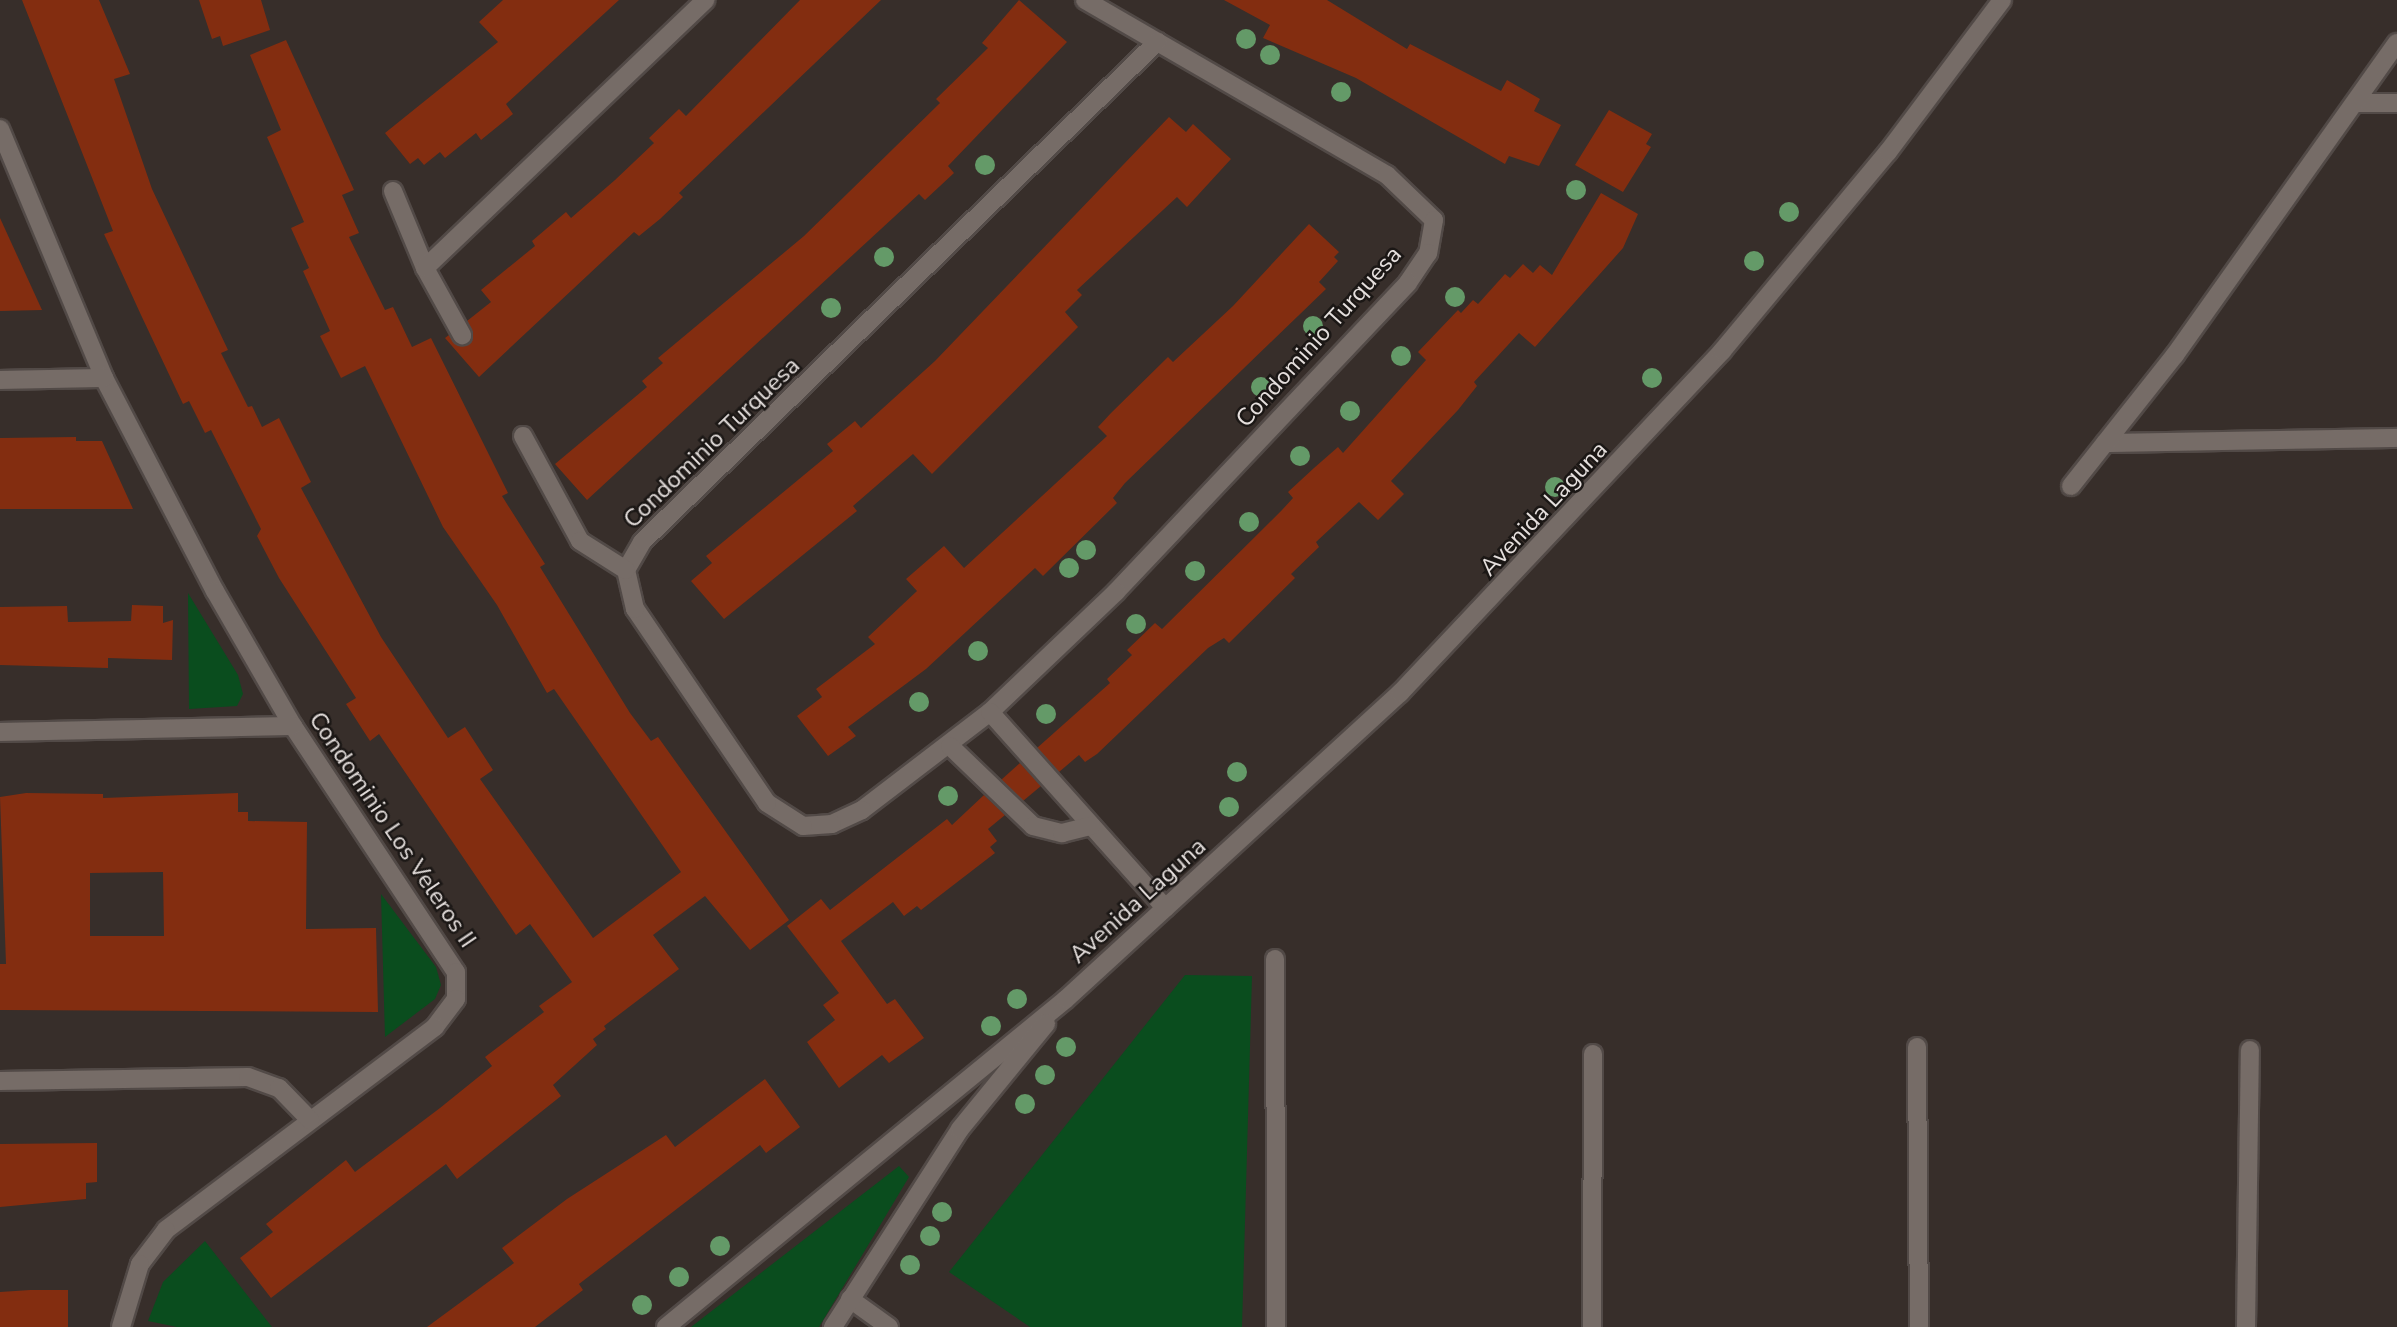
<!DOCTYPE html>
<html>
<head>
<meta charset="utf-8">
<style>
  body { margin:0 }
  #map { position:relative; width:2397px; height:1327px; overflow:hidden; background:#372e2a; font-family:"Nunito Sans",sans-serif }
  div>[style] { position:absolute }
  .green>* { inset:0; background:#0a4d1e }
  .building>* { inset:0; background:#832d10 }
  .roads { filter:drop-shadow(2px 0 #524a47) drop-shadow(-2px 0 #524a47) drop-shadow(0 2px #524a47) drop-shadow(0 -2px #524a47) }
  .minor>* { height:18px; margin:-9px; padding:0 9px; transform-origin:9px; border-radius:9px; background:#766c67 }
  .trees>* { width:20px; height:20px; margin:-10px; border-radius:50%; background:#649a68 }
  span { translate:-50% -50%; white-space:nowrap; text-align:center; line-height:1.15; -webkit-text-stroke:5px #1b1715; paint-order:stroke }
  .street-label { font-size:24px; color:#e5dfdd }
</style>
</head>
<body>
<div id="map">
  <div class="green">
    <div style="clip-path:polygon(188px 593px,238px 675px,243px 694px,237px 706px,189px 709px)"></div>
    <div style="clip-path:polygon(381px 894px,436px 967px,441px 985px,435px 999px,385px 1037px)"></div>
    <div style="clip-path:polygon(1185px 975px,1252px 976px,1242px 1327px,1030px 1327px,949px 1272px)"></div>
    <div style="clip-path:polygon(899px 1166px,909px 1177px,819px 1327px,691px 1327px)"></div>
    <div style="clip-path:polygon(205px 1241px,272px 1327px,177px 1327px,148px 1321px,163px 1282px)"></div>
  </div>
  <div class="building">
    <div style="clip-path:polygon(22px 0,99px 0,130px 74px,114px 79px,152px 189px,228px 350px,221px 353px,248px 407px,252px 406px,262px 427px,279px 418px,311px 482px,301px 488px,381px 637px,448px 738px,465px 727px,493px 770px,480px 779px,593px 938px,681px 872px,554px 689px,547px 693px,497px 605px,443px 527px,365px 366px,341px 378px,320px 336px,330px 331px,303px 271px,309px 268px,291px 228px,304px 222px,267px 137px,281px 130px,250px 55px,286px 40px,354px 190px,342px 195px,359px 233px,349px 237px,385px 310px,393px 307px,412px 347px,431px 338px,508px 493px,502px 496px,545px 564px,540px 567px,630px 713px,651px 741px,658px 737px,789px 920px,750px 950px,705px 896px,653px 935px,679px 969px,604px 1026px,606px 1029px,593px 1039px,597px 1045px,553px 1085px,561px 1096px,457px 1179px,446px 1164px,271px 1298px,240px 1258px,273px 1232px,266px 1224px,346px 1160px,355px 1172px,440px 1108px,492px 1066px,485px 1057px,544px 1012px,539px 1006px,572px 982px,530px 924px,516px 935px,379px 734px,370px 741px,346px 704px,356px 698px,279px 578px,257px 536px,261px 529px,211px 430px,205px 433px,189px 401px,183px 404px,141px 315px,104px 234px,113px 231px)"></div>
    <div style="clip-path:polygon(199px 0,261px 0,270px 30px,223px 46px,220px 36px,212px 39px)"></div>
    <div style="clip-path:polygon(503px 0,619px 0,506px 104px,513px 114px,481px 140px,476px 133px,445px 158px,440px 152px,424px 165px,418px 158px,410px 164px,385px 133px,498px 42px,479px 22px)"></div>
    <div style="clip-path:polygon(800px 0,881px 0,679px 193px,683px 197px,660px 219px,639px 236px,634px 232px,479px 377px,445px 338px,449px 335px,461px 346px,471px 341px,467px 321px,491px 302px,481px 290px,535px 246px,532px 241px,566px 212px,571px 218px,615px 180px,654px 143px,649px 138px,679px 109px,686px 116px)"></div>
    <div style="clip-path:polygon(1019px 0,1067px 42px,948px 166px,954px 173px,925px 200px,919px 194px,587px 500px,555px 464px,647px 387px,642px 381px,663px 363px,658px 358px,804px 236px,940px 103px,936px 99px,988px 48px,982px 43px)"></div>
    <div style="clip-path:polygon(1224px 0,1327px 0,1407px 49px,1410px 44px,1501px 91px,1507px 80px,1540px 99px,1534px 111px,1561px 125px,1539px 166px,1509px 156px,1505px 164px,1356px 78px,1263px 38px,1270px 25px)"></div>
    <div style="clip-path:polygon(1609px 110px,1652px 134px,1646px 144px,1651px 147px,1623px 192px,1575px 165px)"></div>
    <div style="clip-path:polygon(1169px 117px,1186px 132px,1193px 124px,1231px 159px,1187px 207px,1177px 197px,1077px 290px,1082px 295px,1065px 312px,1078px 327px,932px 474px,913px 454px,853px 506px,857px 511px,724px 619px,691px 581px,712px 563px,706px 556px,833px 451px,827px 444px,855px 421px,861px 428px,935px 361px)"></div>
    <div style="clip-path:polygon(1601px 193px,1638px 214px,1623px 248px,1535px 347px,1519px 333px,1474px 382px,1477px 386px,1458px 410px,1391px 481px,1404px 494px,1378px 520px,1359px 502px,1316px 542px,1319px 547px,1291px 574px,1295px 578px,1229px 643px,1224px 638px,1208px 648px,1097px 754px,1085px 762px,1079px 755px,1059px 772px,1037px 748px,1110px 683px,1107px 679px,1132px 655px,1127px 650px,1155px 623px,1162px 629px,1282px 510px,1293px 498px,1288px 492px,1314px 468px,1338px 447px,1343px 453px,1426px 360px,1418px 352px,1458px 310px,1461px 313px,1473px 300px,1478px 304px,1505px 274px,1510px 278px,1523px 264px,1533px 273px,1540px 265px,1552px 275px)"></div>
    <div style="clip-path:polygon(0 218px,42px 310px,0 311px)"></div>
    <div style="clip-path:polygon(1309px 224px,1339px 252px,1334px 257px,1338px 261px,1319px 282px,1326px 289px,1125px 483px,1113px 498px,1117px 503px,1043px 576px,1035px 568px,926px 669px,848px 727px,856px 736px,828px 756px,797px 716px,822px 697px,816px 689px,875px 644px,868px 637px,917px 591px,906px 579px,944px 546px,964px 568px,1107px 436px,1098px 427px,1111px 413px,1168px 357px,1173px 362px,1233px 306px)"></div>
    <div style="clip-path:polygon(76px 437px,76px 441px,102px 441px,133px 509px,0 509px,0 438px)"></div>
    <div style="clip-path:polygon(132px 605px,163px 606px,163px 623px,173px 620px,172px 660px,108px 658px,108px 668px,0 665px,0 607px,67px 606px,68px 622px,131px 621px)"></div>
    <div style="clip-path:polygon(1020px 763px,1041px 786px,1023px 801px,1001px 780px)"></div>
    <div style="clip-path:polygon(evenodd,26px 793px,103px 794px,103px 798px,238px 793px,238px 812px,248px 812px,248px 821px,307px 822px,306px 929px,376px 928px,378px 1012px,0 1010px,0 964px,6px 964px,0 797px,26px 793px,163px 872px,164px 936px,90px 936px,90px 873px,163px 872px)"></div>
    <div style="clip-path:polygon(984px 795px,1005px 815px,988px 829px,997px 841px,990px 847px,995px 853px,921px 910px,917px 906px,904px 916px,893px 902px,841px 941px,887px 1004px,895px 999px,924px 1038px,889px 1063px,882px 1055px,839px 1088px,807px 1042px,835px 1020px,823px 1005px,839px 993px,787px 926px,821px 899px,830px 910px,947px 819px,952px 825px)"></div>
    <div style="clip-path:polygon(765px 1079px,800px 1127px,766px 1153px,760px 1145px,579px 1284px,583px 1290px,535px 1327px,427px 1327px,514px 1263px,502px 1248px,567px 1199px,666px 1135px,675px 1147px)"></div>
    <div style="clip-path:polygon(97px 1143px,97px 1182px,86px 1183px,86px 1199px,0 1207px,0 1144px)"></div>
    <div style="clip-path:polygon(30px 1290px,68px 1290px,68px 1327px,0 1327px,0 1292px)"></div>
  </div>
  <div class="roads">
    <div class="minor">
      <div style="left:1085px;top:0;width:349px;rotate:30.1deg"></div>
      <div style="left:1387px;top:175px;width:65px;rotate:43.8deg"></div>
      <div style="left:1434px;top:220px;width:34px;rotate:100deg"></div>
      <div style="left:1428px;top:253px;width:36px;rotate:124deg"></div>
      <div style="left:1408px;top:283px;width:425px;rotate:133.4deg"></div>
      <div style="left:1116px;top:592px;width:174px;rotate:136.4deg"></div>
      <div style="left:990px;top:712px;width:161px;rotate:142.6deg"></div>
      <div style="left:862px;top:810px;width:33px;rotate:155deg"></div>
      <div style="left:832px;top:824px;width:29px;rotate:176deg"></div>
      <div style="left:803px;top:826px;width:43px;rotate:-147.4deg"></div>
      <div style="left:767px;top:803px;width:235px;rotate:-124.2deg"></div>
      <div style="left:635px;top:609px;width:40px;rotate:-103deg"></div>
      <div style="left:626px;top:570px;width:32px;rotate:-60deg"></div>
      <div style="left:642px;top:542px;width:718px;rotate:-44.15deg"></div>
      <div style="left:2356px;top:103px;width:41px"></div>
      <div style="left:0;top:129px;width:270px;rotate:67.3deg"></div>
      <div style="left:104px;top:378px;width:240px;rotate:62.5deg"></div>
      <div style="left:215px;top:591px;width:156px;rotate:60deg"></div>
      <div style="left:293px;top:726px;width:295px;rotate:56.5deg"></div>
      <div style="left:456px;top:972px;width:27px;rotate:90deg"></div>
      <div style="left:456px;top:999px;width:35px;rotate:127deg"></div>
      <div style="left:435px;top:1027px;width:337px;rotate:143deg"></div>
      <div style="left:166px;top:1230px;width:43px;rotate:127.4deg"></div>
      <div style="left:140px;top:1264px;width:66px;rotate:106.8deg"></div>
      <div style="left:393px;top:191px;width:83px;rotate:67.4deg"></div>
      <div style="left:425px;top:268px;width:77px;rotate:61.1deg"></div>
      <div style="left:425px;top:268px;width:388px;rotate:-43.7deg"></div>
      <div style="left:0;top:380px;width:104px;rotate:-1.1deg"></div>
      <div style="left:523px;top:436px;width:119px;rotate:61.5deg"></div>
      <div style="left:580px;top:541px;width:54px;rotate:32.2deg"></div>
      <div style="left:2105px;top:443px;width:292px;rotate:-1deg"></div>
      <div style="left:2071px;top:486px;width:167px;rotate:-51.6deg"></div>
      <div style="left:2175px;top:355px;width:383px;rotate:-54.6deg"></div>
      <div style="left:990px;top:712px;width:263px;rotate:48.2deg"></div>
      <div style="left:0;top:732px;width:293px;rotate:-1.2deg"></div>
      <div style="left:950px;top:746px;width:115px;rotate:43.9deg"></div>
      <div style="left:1033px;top:826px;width:30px;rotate:14deg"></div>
      <div style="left:1062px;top:833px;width:30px;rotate:-14deg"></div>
      <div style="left:1275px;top:959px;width:368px;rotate:89.8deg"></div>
      <div style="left:1917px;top:1047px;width:280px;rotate:89.6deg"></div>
      <div style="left:0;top:1081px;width:248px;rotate:-0.9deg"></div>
      <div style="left:248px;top:1077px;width:33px;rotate:20deg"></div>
      <div style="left:279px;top:1088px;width:45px;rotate:45.9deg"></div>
      <div style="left:850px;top:1299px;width:48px;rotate:35.7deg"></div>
      <div style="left:666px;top:1327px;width:517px;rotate:-39.35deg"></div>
      <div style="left:1066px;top:999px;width:453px;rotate:-42.5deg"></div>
      <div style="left:1400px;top:693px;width:470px;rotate:-46.7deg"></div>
      <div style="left:1722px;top:351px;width:259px;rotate:-50.2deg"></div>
      <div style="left:1888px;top:152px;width:190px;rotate:-53.1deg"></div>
      <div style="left:833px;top:1327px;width:235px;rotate:-57.3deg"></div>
      <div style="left:960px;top:1129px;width:136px;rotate:-50.7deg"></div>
      <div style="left:1592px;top:1327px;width:273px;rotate:-89.8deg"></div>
      <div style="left:2246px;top:1327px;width:277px;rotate:-89.2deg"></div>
    </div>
  </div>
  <div class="trees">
    <div style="left:1246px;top:39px"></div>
    <div style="left:1270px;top:55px"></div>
    <div style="left:1341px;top:92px"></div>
    <div style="left:985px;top:165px"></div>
    <div style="left:1576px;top:190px"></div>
    <div style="left:1789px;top:212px"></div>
    <div style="left:884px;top:257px"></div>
    <div style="left:1754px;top:261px"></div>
    <div style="left:1455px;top:297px"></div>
    <div style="left:831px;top:308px"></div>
    <div style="left:1313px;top:326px"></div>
    <div style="left:1401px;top:356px"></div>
    <div style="left:1652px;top:378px"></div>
    <div style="left:1261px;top:387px"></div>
    <div style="left:1350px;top:411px"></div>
    <div style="left:1300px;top:456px"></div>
    <div style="left:1555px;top:487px"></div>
    <div style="left:1249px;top:522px"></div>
    <div style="left:1086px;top:550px"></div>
    <div style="left:1069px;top:568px"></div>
    <div style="left:1195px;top:571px"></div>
    <div style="left:1136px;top:624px"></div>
    <div style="left:978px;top:651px"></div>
    <div style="left:919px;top:702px"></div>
    <div style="left:1046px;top:714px"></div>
    <div style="left:1237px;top:772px"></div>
    <div style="left:948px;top:796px"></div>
    <div style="left:1229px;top:807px"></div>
    <div style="left:1017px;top:999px"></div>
    <div style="left:991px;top:1026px"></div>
    <div style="left:1066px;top:1047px"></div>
    <div style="left:1045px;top:1075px"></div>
    <div style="left:1025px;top:1104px"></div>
    <div style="left:942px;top:1212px"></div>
    <div style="left:930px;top:1236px"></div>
    <div style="left:720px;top:1246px"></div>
    <div style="left:910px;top:1265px"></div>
    <div style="left:679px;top:1277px"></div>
    <div style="left:642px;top:1305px"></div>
  </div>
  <div class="street-label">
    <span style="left:1319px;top:337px;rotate:-48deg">Condominio Turquesa</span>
    <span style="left:712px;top:443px;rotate:-44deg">Condominio Turquesa</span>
    <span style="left:1544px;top:509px;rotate:-47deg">Avenida Laguna</span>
    <span style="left:392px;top:830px;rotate:56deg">Condominio Los Veleros II</span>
    <span style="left:1138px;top:901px;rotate:-42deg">Avenida Laguna</span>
  </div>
</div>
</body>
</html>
